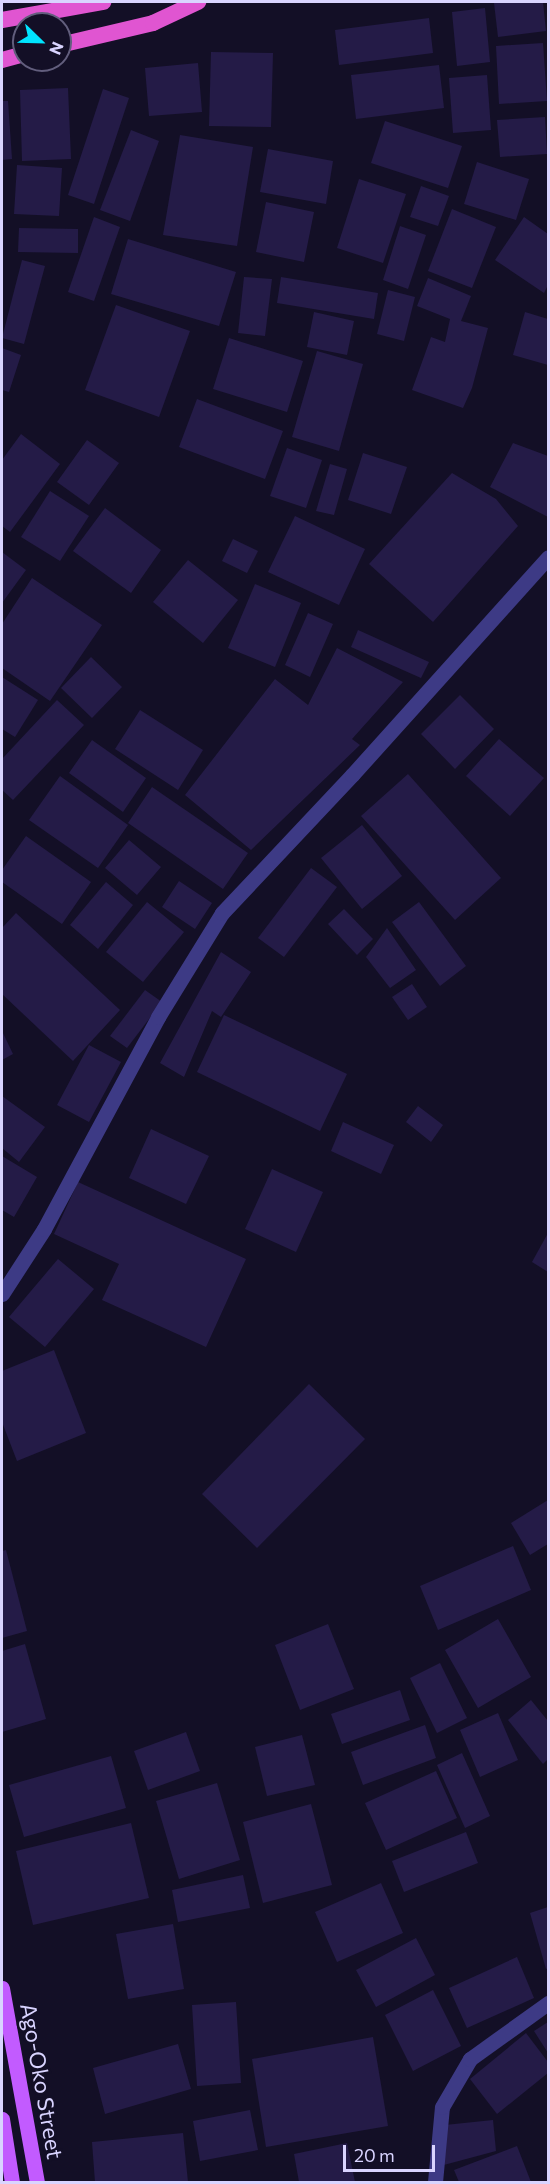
<!DOCTYPE html>
<html>
<head>
<meta charset="utf-8">
<style>
  body { margin:0 }
  #map { position:relative; width:550px; height:2184px; overflow:hidden; background:#130f26; font-family:Commissioner,sans-serif }
  div>[style] { position:absolute }
  .building>* { inset:0; background:#241b47 }
  .minor>* { height:15px; margin:-7.5px; padding:0 7.5px; transform-origin:7.5px; border-radius:7.5px; background:#3d3a85 }
  .primary>* { height:15px; margin:-7.5px; padding:0 7.5px; transform-origin:7.5px; border-radius:7.5px; background:#c25bff }
  .trunk>* { height:16px; margin:-8px; padding:0 8px; transform-origin:8px; border-radius:8px; background:#e055d1 }
  span { translate:-50% -50%; white-space:nowrap; text-align:center; line-height:1.15; -webkit-text-stroke:5px #130f26; paint-order:stroke }
  .street-label { font-size:22px; color:#d9d4ff }
  .frame { position:absolute; inset:0; border:3px solid #d9d4ff; pointer-events:none }
  .north { position:absolute; left:12px; top:12px; width:60px; height:60px; box-sizing:border-box; background:#130f26; border:2px solid #625e7d; border-radius:50%; rotate:113deg; font-size:16px; font-weight:700; line-height:24px; text-align:center; color:#d9d4ff }
  .north::after { content:''; display:block; margin:auto; width:21px; height:27px; background:#00e5ff; clip-path:polygon(50% 0,100% 100%,50% 72%,0 100%) }
  .scale { position:absolute; left:343px; top:2145px; width:92px; height:27px; box-sizing:border-box; border:3px solid #d9d4ff; border-top:0; padding-left:8px; font-size:18px; line-height:21px; white-space:nowrap; color:#d9d4ff; -webkit-text-stroke:4px #130f26; paint-order:stroke }
</style>
</head>
<body>
<div id="map">
  <div class="building">
    <div style="clip-path:polygon(543px 2px,546px 31px,498px 37px,494px 3px)"></div>
    <div style="clip-path:polygon(485px 8px,490px 62px,457px 66px,452px 12px)"></div>
    <div style="clip-path:polygon(429px 18px,433px 53px,339px 65px,335px 30px)"></div>
    <div style="clip-path:polygon(543px 43px,547px 101px,499px 104px,496px 46px)"></div>
    <div style="clip-path:polygon(211px 52px,273px 53px,271px 127px,209px 126px)"></div>
    <div style="clip-path:polygon(198px 63px,202px 112px,149px 116px,145px 68px)"></div>
    <div style="clip-path:polygon(439px 65px,444px 108px,356px 119px,351px 75px)"></div>
    <div style="clip-path:polygon(487px 75px,491px 130px,453px 133px,449px 78px)"></div>
    <div style="clip-path:polygon(68px 88px,71px 159px,22px 161px,20px 90px)"></div>
    <div style="clip-path:polygon(103px 89px,129px 98px,94px 204px,68px 195px)"></div>
    <div style="clip-path:polygon(2px 101px,8px 101px,12px 159px,2px 160px)"></div>
    <div style="clip-path:polygon(545px 117px,547px 154px,500px 157px,497px 120px)"></div>
    <div style="clip-path:polygon(385px 121px,462px 146px,448px 188px,371px 163px)"></div>
    <div style="clip-path:polygon(131px 130px,159px 141px,130px 221px,100px 210px)"></div>
    <div style="clip-path:polygon(180px 135px,253px 147px,237px 246px,163px 235px)"></div>
    <div style="clip-path:polygon(268px 149px,333px 161px,326px 204px,260px 192px)"></div>
    <div style="clip-path:polygon(477px 162px,529px 179px,516px 220px,464px 204px)"></div>
    <div style="clip-path:polygon(17px 165px,62px 168px,59px 216px,14px 214px)"></div>
    <div style="clip-path:polygon(359px 179px,406px 194px,383px 263px,337px 248px)"></div>
    <div style="clip-path:polygon(421px 186px,449px 196px,438px 226px,410px 217px)"></div>
    <div style="clip-path:polygon(266px 202px,314px 212px,304px 262px,256px 252px)"></div>
    <div style="clip-path:polygon(452px 209px,496px 227px,472px 288px,428px 271px)"></div>
    <div style="clip-path:polygon(94px 217px,120px 227px,94px 301px,68px 292px)"></div>
    <div style="clip-path:polygon(524px 217px,548px 234px,548px 285px,544px 293px,495px 260px)"></div>
    <div style="clip-path:polygon(400px 226px,426px 235px,408px 289px,383px 280px)"></div>
    <div style="clip-path:polygon(19px 228px,78px 229px,78px 253px,18px 252px)"></div>
    <div style="clip-path:polygon(128px 239px,236px 272px,219px 326px,111px 294px)"></div>
    <div style="clip-path:polygon(22px 260px,45px 266px,24px 344px,2px 338px)"></div>
    <div style="clip-path:polygon(244px 277px,272px 279px,265px 336px,238px 333px)"></div>
    <div style="clip-path:polygon(281px 277px,378px 293px,374px 319px,277px 303px)"></div>
    <div style="clip-path:polygon(428px 278px,471px 296px,461px 321px,488px 328px,472px 388px,463px 408px,412px 390px,431px 337px,445px 342px,450px 319px,417px 306px)"></div>
    <div style="clip-path:polygon(388px 290px,415px 297px,404px 341px,377px 334px)"></div>
    <div style="clip-path:polygon(116px 305px,190px 331px,159px 417px,85px 390px)"></div>
    <div style="clip-path:polygon(314px 312px,354px 321px,347px 355px,307px 347px)"></div>
    <div style="clip-path:polygon(525px 312px,548px 319px,548px 365px,513px 355px)"></div>
    <div style="clip-path:polygon(229px 338px,303px 361px,287px 412px,213px 389px)"></div>
    <div style="clip-path:polygon(2px 348px,21px 355px,9px 392px,2px 390px)"></div>
    <div style="clip-path:polygon(317px 351px,363px 364px,339px 451px,292px 437px)"></div>
    <div style="clip-path:polygon(197px 399px,283px 431px,265px 479px,179px 447px)"></div>
    <div style="clip-path:polygon(21px 434px,60px 464px,10px 532px,2px 526px,2px 460px)"></div>
    <div style="clip-path:polygon(87px 440px,119px 463px,89px 505px,57px 482px)"></div>
    <div style="clip-path:polygon(513px 443px,548px 456px,548px 517px,490px 487px)"></div>
    <div style="clip-path:polygon(287px 448px,322px 460px,306px 508px,270px 496px)"></div>
    <div style="clip-path:polygon(363px 453px,407px 467px,391px 514px,348px 500px)"></div>
    <div style="clip-path:polygon(330px 464px,347px 469px,334px 515px,316px 511px)"></div>
    <div style="clip-path:polygon(452px 473px,496px 499px,518px 526px,433px 622px,369px 564px)"></div>
    <div style="clip-path:polygon(50px 491px,89px 516px,60px 561px,21px 537px)"></div>
    <div style="clip-path:polygon(105px 508px,161px 550px,131px 593px,73px 551px)"></div>
    <div style="clip-path:polygon(295px 516px,365px 549px,339px 605px,268px 572px)"></div>
    <div style="clip-path:polygon(233px 539px,258px 551px,247px 573px,222px 561px)"></div>
    <div style="clip-path:polygon(2px 552px,26px 570px,2px 603px)"></div>
    <div style="clip-path:polygon(188px 560px,238px 600px,203px 643px,153px 602px)"></div>
    <div style="clip-path:polygon(32px 578px,102px 625px,50px 701px,2px 668px,2px 624px)"></div>
    <div style="clip-path:polygon(255px 584px,301px 603px,275px 667px,228px 648px)"></div>
    <div style="clip-path:polygon(308px 613px,333px 624px,310px 677px,285px 665px)"></div>
    <div style="clip-path:polygon(358px 630px,429px 662px,421px 678px,351px 647px)"></div>
    <div style="clip-path:polygon(337px 648px,403px 682px,352px 739px,360px 745px,251px 850px,185px 795px,275px 679px,308px 705px)"></div>
    <div style="clip-path:polygon(91px 657px,122px 687px,92px 718px,61px 688px)"></div>
    <div style="clip-path:polygon(2px 677px,38px 700px,15px 737px,2px 729px)"></div>
    <div style="clip-path:polygon(460px 695px,494px 729px,455px 769px,421px 734px)"></div>
    <div style="clip-path:polygon(57px 700px,84px 725px,13px 800px,2px 790px,2px 759px)"></div>
    <div style="clip-path:polygon(140px 710px,203px 750px,178px 790px,115px 749px)"></div>
    <div style="clip-path:polygon(499px 739px,544px 778px,510px 816px,466px 776px)"></div>
    <div style="clip-path:polygon(92px 740px,146px 778px,123px 812px,69px 773px)"></div>
    <div style="clip-path:polygon(408px 774px,501px 878px,455px 920px,361px 816px)"></div>
    <div style="clip-path:polygon(60px 776px,128px 825px,98px 868px,29px 820px)"></div>
    <div style="clip-path:polygon(152px 787px,248px 853px,223px 889px,128px 823px)"></div>
    <div style="clip-path:polygon(362px 825px,402px 876px,362px 909px,321px 858px)"></div>
    <div style="clip-path:polygon(26px 836px,91px 882px,62px 924px,2px 882px,2px 870px)"></div>
    <div style="clip-path:polygon(129px 840px,161px 867px,137px 895px,105px 868px)"></div>
    <div style="clip-path:polygon(311px 868px,337px 887px,284px 957px,258px 938px)"></div>
    <div style="clip-path:polygon(179px 881px,212px 903px,195px 929px,162px 907px)"></div>
    <div style="clip-path:polygon(106px 882px,133px 905px,98px 949px,70px 925px)"></div>
    <div style="clip-path:polygon(147px 902px,184px 932px,143px 982px,106px 952px)"></div>
    <div style="clip-path:polygon(419px 902px,466px 966px,440px 986px,392px 922px)"></div>
    <div style="clip-path:polygon(344px 909px,373px 939px,357px 955px,328px 924px)"></div>
    <div style="clip-path:polygon(16px 913px,120px 1010px,73px 1061px,2px 994px,2px 928px)"></div>
    <div style="clip-path:polygon(387px 928px,416px 970px,390px 988px,366px 957px)"></div>
    <div style="clip-path:polygon(221px 952px,251px 972px,221px 1017px,212px 1011px,184px 1077px,160px 1063px)"></div>
    <div style="clip-path:polygon(412px 984px,427px 1007px,408px 1020px,392px 997px)"></div>
    <div style="clip-path:polygon(145px 990px,162px 1002px,127px 1048px,110px 1036px)"></div>
    <div style="clip-path:polygon(224px 1015px,347px 1074px,320px 1131px,197px 1072px)"></div>
    <div style="clip-path:polygon(2px 1031px,13px 1054px,2px 1060px)"></div>
    <div style="clip-path:polygon(89px 1045px,121px 1062px,89px 1122px,57px 1105px)"></div>
    <div style="clip-path:polygon(2px 1096px,45px 1127px,19px 1162px,2px 1148px)"></div>
    <div style="clip-path:polygon(418px 1106px,443px 1125px,431px 1142px,406px 1122px)"></div>
    <div style="clip-path:polygon(343px 1122px,394px 1145px,381px 1174px,331px 1151px)"></div>
    <div style="clip-path:polygon(151px 1129px,209px 1156px,186px 1204px,129px 1178px)"></div>
    <div style="clip-path:polygon(2px 1156px,37px 1177px,14px 1217px,2px 1210px)"></div>
    <div style="clip-path:polygon(272px 1169px,323px 1192px,296px 1252px,245px 1229px)"></div>
    <div style="clip-path:polygon(78px 1182px,246px 1259px,206px 1347px,102px 1300px,119px 1264px,54px 1234px)"></div>
    <div style="clip-path:polygon(548px 1233px,548px 1272px,532px 1262px)"></div>
    <div style="clip-path:polygon(58px 1259px,94px 1289px,45px 1347px,9px 1317px)"></div>
    <div style="clip-path:polygon(54px 1350px,86px 1433px,17px 1461px,2px 1422px,2px 1371px)"></div>
    <div style="clip-path:polygon(309px 1384px,365px 1439px,257px 1548px,202px 1494px)"></div>
    <div style="clip-path:polygon(548px 1500px,548px 1544px,530px 1555px,511px 1523px)"></div>
    <div style="clip-path:polygon(513px 1546px,531px 1590px,438px 1630px,420px 1586px)"></div>
    <div style="clip-path:polygon(6px 1550px,27px 1631px,2px 1638px,2px 1551px)"></div>
    <div style="clip-path:polygon(498px 1619px,531px 1677px,478px 1708px,445px 1650px)"></div>
    <div style="clip-path:polygon(328px 1624px,354px 1689px,300px 1710px,275px 1645px)"></div>
    <div style="clip-path:polygon(25px 1644px,46px 1719px,2px 1732px,2px 1651px)"></div>
    <div style="clip-path:polygon(440px 1663px,467px 1718px,437px 1733px,410px 1678px)"></div>
    <div style="clip-path:polygon(400px 1690px,410px 1720px,342px 1744px,331px 1714px)"></div>
    <div style="clip-path:polygon(531px 1700px,548px 1721px,548px 1759px,543px 1764px,508px 1720px)"></div>
    <div style="clip-path:polygon(498px 1713px,518px 1760px,480px 1777px,460px 1730px)"></div>
    <div style="clip-path:polygon(425px 1725px,436px 1758px,363px 1785px,351px 1752px)"></div>
    <div style="clip-path:polygon(186px 1732px,200px 1771px,148px 1790px,134px 1751px)"></div>
    <div style="clip-path:polygon(302px 1735px,315px 1785px,267px 1796px,255px 1747px)"></div>
    <div style="clip-path:polygon(462px 1753px,490px 1816px,465px 1828px,437px 1765px)"></div>
    <div style="clip-path:polygon(111px 1756px,126px 1808px,24px 1837px,9px 1785px)"></div>
    <div style="clip-path:polygon(436px 1771px,457px 1818px,386px 1850px,365px 1803px)"></div>
    <div style="clip-path:polygon(217px 1783px,240px 1860px,179px 1879px,156px 1801px)"></div>
    <div style="clip-path:polygon(311px 1804px,332px 1885px,263px 1903px,243px 1822px)"></div>
    <div style="clip-path:polygon(131px 1823px,149px 1898px,33px 1925px,16px 1851px)"></div>
    <div style="clip-path:polygon(466px 1832px,478px 1863px,404px 1892px,392px 1861px)"></div>
    <div style="clip-path:polygon(243px 1875px,250px 1908px,178px 1922px,172px 1890px)"></div>
    <div style="clip-path:polygon(381px 1883px,403px 1933px,337px 1962px,315px 1912px)"></div>
    <div style="clip-path:polygon(548px 1907px,548px 1968px,546px 1969px,530px 1913px)"></div>
    <div style="clip-path:polygon(173px 1924px,184px 1989px,128px 1999px,116px 1934px)"></div>
    <div style="clip-path:polygon(416px 1938px,435px 1975px,376px 2007px,356px 1970px)"></div>
    <div style="clip-path:polygon(517px 1957px,534px 1998px,467px 2028px,449px 1988px)"></div>
    <div style="clip-path:polygon(433px 1990px,461px 2046px,413px 2071px,385px 2015px)"></div>
    <div style="clip-path:polygon(236px 2002px,241px 2083px,197px 2086px,192px 2005px)"></div>
    <div style="clip-path:polygon(548px 2022px,548px 2053px,534px 2031px)"></div>
    <div style="clip-path:polygon(526px 2033px,548px 2062px,548px 2073px,497px 2114px,470px 2079px)"></div>
    <div style="clip-path:polygon(373px 2037px,388px 2126px,266px 2147px,252px 2059px)"></div>
    <div style="clip-path:polygon(178px 2044px,191px 2089px,105px 2114px,93px 2068px)"></div>
    <div style="clip-path:polygon(250px 2110px,258px 2150px,200px 2161px,193px 2121px)"></div>
    <div style="clip-path:polygon(493px 2120px,496px 2151px,440px 2166px,445px 2125px)"></div>
    <div style="clip-path:polygon(183px 2133px,188px 2182px,95px 2182px,92px 2142px)"></div>
    <div style="clip-path:polygon(347px 2143px,355px 2182px,299px 2182px,294px 2154px)"></div>
    <div style="clip-path:polygon(517px 2146px,531px 2182px,459px 2182px,454px 2170px)"></div>
  </div>
  <div class="minor">
    <div style="left:2px;top:1294px;width:77px;rotate:-57.1deg"></div>
    <div style="left:44px;top:1229px;width:241px;rotate:-61.7deg"></div>
    <div style="left:158px;top:1017px;width:122px;rotate:-58.4deg"></div>
    <div style="left:222px;top:913px;width:190px;rotate:-46.7deg"></div>
    <div style="left:352px;top:775px;width:293px;rotate:-48deg"></div>
    <div style="left:435px;top:2182px;width:75px;rotate:-84.7deg"></div>
    <div style="left:442px;top:2107px;width:56px;rotate:-59.7deg"></div>
    <div style="left:470px;top:2059px;width:96px;rotate:-35.7deg"></div>
  </div>
  <div class="primary">
    <div style="left:2px;top:1988px;width:197px;rotate:79.8deg"></div>
    <div style="left:2px;top:2119px;width:64px;rotate:81deg"></div>
  </div>
  <div class="trunk">
    <div style="left:2px;top:20px;width:103px;rotate:-10.1deg"></div>
    <div style="left:60px;top:45px;width:96px;rotate:-13.3deg"></div>
    <div style="left:153px;top:23px;width:50px;rotate:-25deg"></div>
    <div style="left:2px;top:60px;width:23px;rotate:-15deg"></div>
  </div>
  <div class="street-label">
    <span style="left:42px;top:2081px;rotate:80deg">Ago-Oko Street</span>
  </div>
  <div class="frame"></div>
  <div class="north">N</div>
  <div class="scale">20 m</div>
</div>
</body>
</html>
